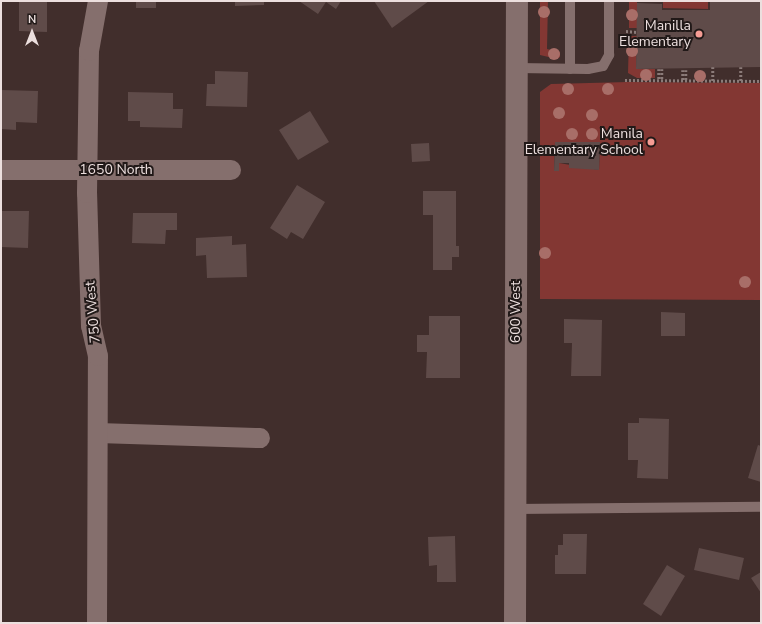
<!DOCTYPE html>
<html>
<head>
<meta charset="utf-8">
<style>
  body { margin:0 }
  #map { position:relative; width:762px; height:624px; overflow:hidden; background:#412e2c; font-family:"Nunito Sans",sans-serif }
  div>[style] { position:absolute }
  .green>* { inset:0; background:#833733 }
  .building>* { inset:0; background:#5f4b49 }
  .path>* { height:2.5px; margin-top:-1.25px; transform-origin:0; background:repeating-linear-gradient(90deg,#8b7b79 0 2px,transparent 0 4px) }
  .lane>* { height:10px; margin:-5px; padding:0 5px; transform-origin:5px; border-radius:5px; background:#856f6d }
  .street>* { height:20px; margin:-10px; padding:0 10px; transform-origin:10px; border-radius:10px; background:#856f6d }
  .secondary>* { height:22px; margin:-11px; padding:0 11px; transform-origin:11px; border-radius:11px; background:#856f6d }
  .trees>* { width:12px; height:12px; margin:-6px; border-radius:50%; background:#a86e68 }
  .dots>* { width:11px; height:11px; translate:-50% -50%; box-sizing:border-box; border:2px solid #211918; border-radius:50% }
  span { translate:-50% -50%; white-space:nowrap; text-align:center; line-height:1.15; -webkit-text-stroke:4px #211918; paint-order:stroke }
  .poi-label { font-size:14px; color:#ecdfde }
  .right { translate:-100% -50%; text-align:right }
  .street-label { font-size:14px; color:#ecdfde }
  .frame { position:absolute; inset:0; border:2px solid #ecdfde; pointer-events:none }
  .north { position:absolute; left:12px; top:12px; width:40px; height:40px; -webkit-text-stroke:3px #211918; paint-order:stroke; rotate:0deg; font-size:11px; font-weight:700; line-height:16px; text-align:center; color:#ecdfde }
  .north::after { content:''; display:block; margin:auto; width:14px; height:18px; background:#ecdfde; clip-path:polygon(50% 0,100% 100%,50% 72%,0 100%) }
</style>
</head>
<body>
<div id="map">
  <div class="green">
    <div style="clip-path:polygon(540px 1px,548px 1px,547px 49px,560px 52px,560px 57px,557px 59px,540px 55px)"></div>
    <div style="clip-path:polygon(629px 1px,708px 1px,708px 9px,663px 8px,663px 2px,637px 2px,637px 28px,629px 28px)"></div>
    <div style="clip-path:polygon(629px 36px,637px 36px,636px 69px,655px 69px,655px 78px,637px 78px,628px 73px)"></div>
    <div style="clip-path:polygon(evenodd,628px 82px,761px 83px,761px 300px,540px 299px,540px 92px,551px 84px,628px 82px,555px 142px,600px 143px,599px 170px,559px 163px,559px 171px,554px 171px,555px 142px)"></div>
  </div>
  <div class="building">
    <div style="clip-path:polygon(19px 1px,47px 1px,47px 32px,19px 31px)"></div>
    <div style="clip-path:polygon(136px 1px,156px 1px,156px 8px,136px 8px)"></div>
    <div style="clip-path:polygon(235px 1px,264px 1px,264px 5px,235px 6px)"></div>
    <div style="clip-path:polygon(299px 1px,341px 1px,336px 9px,326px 2px,318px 14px)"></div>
    <div style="clip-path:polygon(374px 1px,429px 1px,392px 28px)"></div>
    <div style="clip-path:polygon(710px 1px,761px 1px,761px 67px,636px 69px,637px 3px,662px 4px,662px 10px,710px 10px)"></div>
    <div style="clip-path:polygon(215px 71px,248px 72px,247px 107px,206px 106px,207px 84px,215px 84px)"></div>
    <div style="clip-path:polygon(1px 90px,38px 91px,37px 123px,16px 122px,16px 130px,1px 129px)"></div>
    <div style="clip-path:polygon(128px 92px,173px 93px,173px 109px,183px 109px,182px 128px,140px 127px,140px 121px,128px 121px)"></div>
    <div style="clip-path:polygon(310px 111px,329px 142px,298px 160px,279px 130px)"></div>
    <div style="clip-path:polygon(555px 142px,600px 142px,599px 170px,569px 168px,569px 163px,559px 163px,559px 171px,554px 171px)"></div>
    <div style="clip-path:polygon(429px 143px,430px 161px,412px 162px,411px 144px)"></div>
    <div style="clip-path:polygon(297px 185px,325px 202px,303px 239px,291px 232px,287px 239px,270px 228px)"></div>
    <div style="clip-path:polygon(423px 191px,456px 191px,456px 246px,459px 246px,459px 257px,452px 257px,452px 270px,433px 270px,433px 215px,423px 215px)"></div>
    <div style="clip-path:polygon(1px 211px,29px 211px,28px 248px,1px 247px)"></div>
    <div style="clip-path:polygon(133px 213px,177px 213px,177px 230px,166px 230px,165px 244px,132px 243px)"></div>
    <div style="clip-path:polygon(232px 236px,232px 245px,246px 244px,247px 277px,207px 278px,206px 255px,196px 256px,196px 238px)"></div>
    <div style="clip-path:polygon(661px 312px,685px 313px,685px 336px,661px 336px)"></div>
    <div style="clip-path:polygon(429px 316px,460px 316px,460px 378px,426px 378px,427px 352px,417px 352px,417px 335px,429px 335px)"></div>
    <div style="clip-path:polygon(564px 319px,602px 320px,601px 376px,571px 376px,572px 343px,564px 343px)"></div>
    <div style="clip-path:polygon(639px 418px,669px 419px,668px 479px,637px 478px,638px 460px,628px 460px,628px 423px,639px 423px)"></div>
    <div style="clip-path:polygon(758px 445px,761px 446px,761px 482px,748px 478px)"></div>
    <div style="clip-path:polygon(563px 534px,587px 534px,586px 574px,555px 574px,555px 555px,558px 555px,558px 545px,563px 545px)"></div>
    <div style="clip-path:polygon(455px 536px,456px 582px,437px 582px,437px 565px,429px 566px,428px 537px)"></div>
    <div style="clip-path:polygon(699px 548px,744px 558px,739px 580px,694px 570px)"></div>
    <div style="clip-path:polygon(667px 565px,685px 576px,661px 616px,643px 604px)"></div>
    <div style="clip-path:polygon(761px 572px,761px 593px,751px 578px)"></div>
  </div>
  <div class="path">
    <div style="left:626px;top:31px;width:11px;rotate:5deg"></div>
    <div style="left:713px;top:67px;width:14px;rotate:90deg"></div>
    <div style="left:741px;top:67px;width:14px;rotate:90deg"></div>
    <div style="left:659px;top:69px;width:11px;rotate:90deg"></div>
    <div style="left:662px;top:69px;width:11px;rotate:90deg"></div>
    <div style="left:683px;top:70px;width:10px;rotate:90deg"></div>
    <div style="left:686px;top:70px;width:11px;rotate:90deg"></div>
    <div style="left:625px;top:80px;width:136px;rotate:0.4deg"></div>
  </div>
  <div class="lane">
    <div style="left:517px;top:68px;width:71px;rotate:0.8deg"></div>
    <div style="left:588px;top:69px;width:15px;rotate:-11deg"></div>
    <div style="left:603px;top:66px;width:13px;rotate:-61deg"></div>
    <div style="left:609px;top:55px;width:54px;rotate:-90deg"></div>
    <div style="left:570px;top:69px;width:68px;rotate:-90deg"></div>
    <div style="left:515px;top:509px;width:246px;rotate:-0.5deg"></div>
  </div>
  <div class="street">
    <div style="left:1px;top:170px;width:230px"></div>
    <div style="left:98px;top:433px;width:162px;rotate:1.8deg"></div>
    <div style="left:97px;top:623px;width:267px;rotate:-89.8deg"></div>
    <div style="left:98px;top:356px;width:31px;rotate:-103deg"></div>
    <div style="left:91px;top:326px;width:133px;rotate:-91.7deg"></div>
    <div style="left:87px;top:193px;width:142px;rotate:-89.2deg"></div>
    <div style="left:89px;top:51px;width:51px;rotate:-79.8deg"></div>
  </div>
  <div class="secondary">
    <div style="left:515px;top:623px;width:622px;rotate:-89.82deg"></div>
  </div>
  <div class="trees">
    <div style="left:544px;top:12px"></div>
    <div style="left:632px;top:15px"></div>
    <div style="left:632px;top:51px"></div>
    <div style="left:554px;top:54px"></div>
    <div style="left:646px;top:75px"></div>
    <div style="left:700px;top:76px"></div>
    <div style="left:568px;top:89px"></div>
    <div style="left:608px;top:89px"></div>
    <div style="left:559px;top:113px"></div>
    <div style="left:592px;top:115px"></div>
    <div style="left:572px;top:134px"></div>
    <div style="left:592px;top:134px"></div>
    <div style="left:545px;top:253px"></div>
    <div style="left:745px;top:282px"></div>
  </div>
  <div class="dots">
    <div style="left:699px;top:34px;background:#f59c94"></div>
    <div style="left:651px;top:142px;background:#f59c94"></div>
  </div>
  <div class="poi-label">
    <span class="right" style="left:691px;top:34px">Manilla<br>Elementary</span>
    <span class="right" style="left:643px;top:142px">Manila<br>Elementary School</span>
  </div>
  <div class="street-label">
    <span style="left:116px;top:170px">1650 North</span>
    <span style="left:93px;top:312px;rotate:-95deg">750 West</span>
    <span style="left:516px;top:312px;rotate:-90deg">600 West</span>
  </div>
  <div class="frame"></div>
  <div class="north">N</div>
</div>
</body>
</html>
